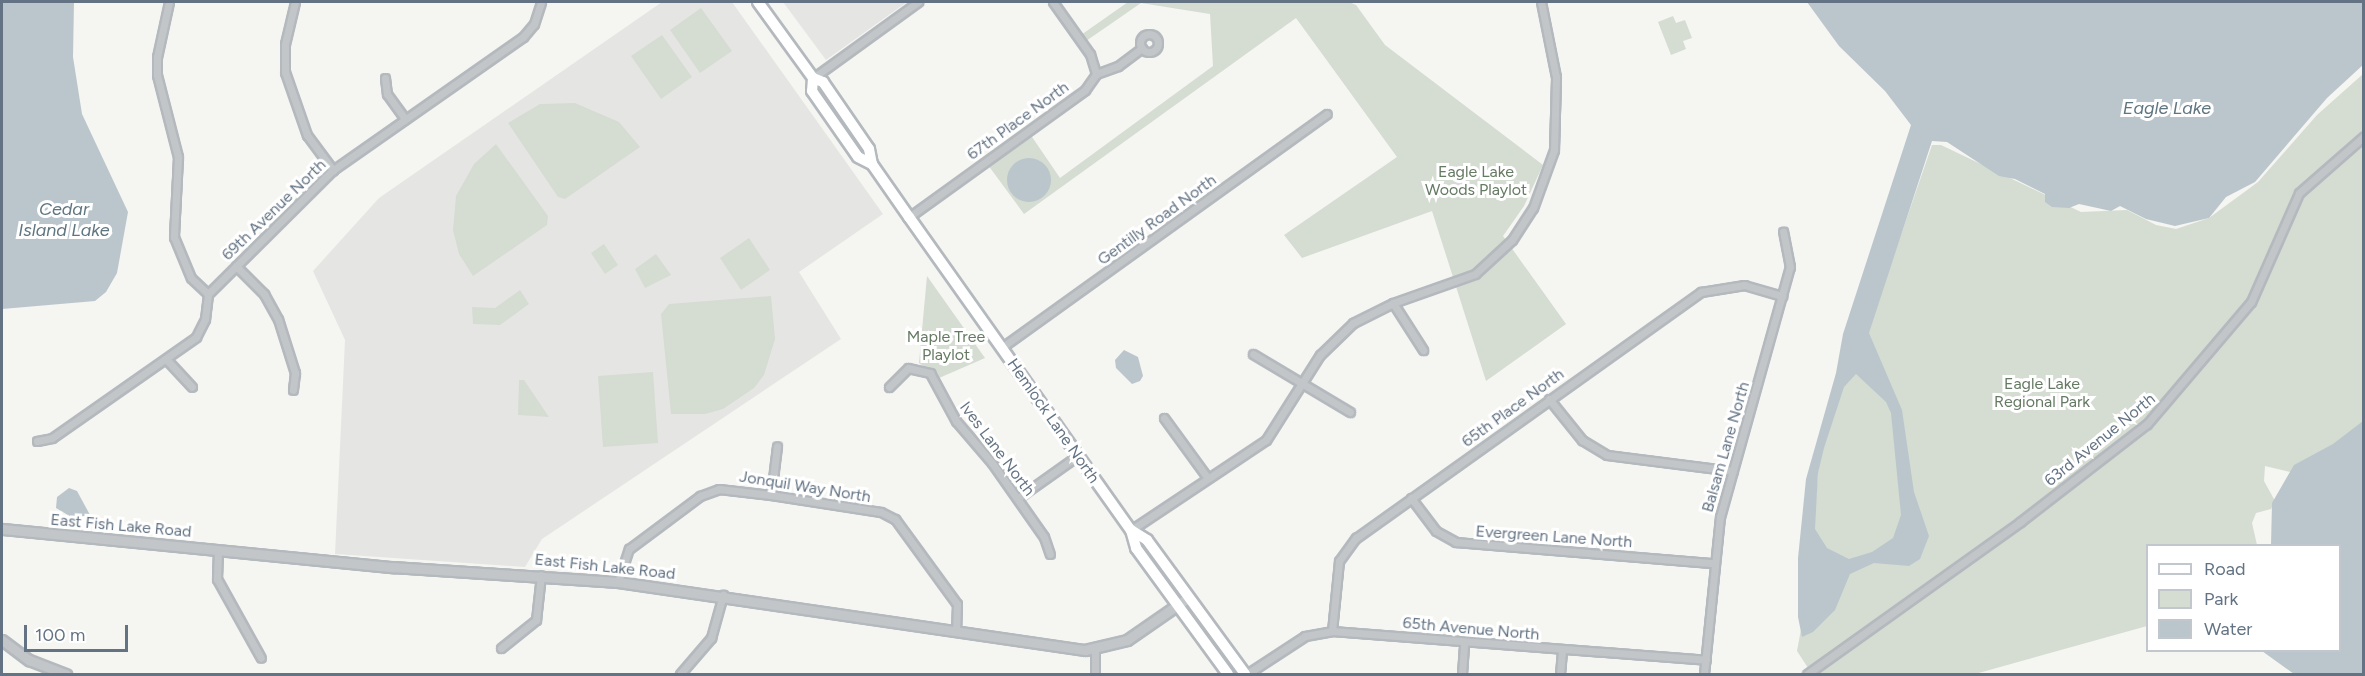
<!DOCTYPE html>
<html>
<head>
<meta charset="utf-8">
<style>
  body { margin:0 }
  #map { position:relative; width:2365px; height:676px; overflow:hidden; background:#f5f5f1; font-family:Figtree,sans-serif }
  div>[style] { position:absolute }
  .built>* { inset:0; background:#e5e6e4 }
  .green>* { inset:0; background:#d5dcd2 }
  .water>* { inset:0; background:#bbc6cc }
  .round { border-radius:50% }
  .roads { filter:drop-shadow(2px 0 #b4b9be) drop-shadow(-2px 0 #b4b9be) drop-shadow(0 2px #b4b9be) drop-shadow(0 -2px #b4b9be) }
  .minor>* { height:7px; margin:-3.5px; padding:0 3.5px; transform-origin:3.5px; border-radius:3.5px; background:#c2c6c9 }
  .minor>.ring { margin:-3.5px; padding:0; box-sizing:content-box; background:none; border:7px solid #c2c6c9; border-radius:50% }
  .tertiary>* { height:9px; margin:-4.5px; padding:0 4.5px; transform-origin:4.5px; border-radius:4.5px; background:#c2c6c9 }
  .secondary>* { height:10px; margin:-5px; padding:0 5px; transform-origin:5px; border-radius:5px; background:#fff }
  span { translate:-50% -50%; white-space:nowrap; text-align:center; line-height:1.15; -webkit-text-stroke:6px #fff; paint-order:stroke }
  .street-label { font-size:16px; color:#637383 }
  .park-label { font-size:16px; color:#657a62 }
  .water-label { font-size:18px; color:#5f7580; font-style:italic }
  .frame { position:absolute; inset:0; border:3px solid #637383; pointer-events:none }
  .legend { position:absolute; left:2146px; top:544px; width:195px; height:108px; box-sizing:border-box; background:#fff; border:2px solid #c1c7cd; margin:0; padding:8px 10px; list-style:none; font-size:18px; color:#637383 }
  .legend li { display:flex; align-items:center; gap:12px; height:30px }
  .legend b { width:30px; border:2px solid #c1c7cd }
  .scale { position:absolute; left:24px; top:625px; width:104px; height:27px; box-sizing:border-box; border:3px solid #637383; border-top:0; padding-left:8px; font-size:18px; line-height:21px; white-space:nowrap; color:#637383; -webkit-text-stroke:4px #fff; paint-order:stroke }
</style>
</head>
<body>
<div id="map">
  <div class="built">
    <div style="clip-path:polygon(662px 2px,732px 2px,883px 214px,799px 272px,841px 339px,542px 539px,525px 567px,335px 554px,345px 340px,313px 271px,379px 198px)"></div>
    <div style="clip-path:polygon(783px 2px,907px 2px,826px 60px)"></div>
  </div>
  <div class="green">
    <div style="clip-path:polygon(1128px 2px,1349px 2px,1356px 5px,1385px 45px,1543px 165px,1524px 206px,1503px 236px,1566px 324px,1486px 381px,1432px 211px,1302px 258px,1284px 235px,1397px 157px,1296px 18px,1024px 214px,988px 165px,1030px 134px,1060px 178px,1213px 66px,1210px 14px,1141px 3px,1086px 41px,1081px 35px)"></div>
    <div style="clip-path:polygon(701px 8px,732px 51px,700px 73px,670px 30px)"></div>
    <div style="clip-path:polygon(1673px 16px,1676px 23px,1685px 20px,1692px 38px,1683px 41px,1686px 49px,1671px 55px,1658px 22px)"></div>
    <div style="clip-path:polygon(662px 35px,692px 77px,661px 99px,631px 56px)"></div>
    <div style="clip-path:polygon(2363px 74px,2363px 428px,2306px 476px,2265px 466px,2264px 481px,2275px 501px,2271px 509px,2256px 513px,2252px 523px,2257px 545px,2148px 546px,2147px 626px,1975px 674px,1812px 674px,1797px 651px,1809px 586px,1819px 460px,1846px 362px,1870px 325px,1932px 145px,1941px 145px,2081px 212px,2127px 210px,2156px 225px,2176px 229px,2209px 218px,2258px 182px,2317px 115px)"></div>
    <div style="clip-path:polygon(575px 103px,619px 122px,640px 147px,565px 199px,558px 197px,508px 123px,540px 104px)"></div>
    <div style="clip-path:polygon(496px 144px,548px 216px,547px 225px,473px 276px,459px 254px,453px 230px,456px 196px,474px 164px)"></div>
    <div style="clip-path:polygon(749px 238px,770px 270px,741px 290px,720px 258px)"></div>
    <div style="clip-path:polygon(604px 244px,618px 265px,605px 274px,591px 253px)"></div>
    <div style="clip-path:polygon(656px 254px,671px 275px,645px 288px,635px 269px)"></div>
    <div style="clip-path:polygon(927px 276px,985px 358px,939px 378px,919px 363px)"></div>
    <div style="clip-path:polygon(520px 290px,529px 304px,500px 325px,473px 324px,472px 307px,495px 308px)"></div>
    <div style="clip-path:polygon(771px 296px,775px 339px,764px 375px,754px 388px,723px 409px,705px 414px,671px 414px,661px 314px,669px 304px)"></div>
    <div style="clip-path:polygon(653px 372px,658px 443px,603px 447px,598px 376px)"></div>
    <div style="clip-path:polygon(519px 380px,524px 380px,549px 417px,518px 415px)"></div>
  </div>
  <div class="water">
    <div style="clip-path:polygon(2px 2px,74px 2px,73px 57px,82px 114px,128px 212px,117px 273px,106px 292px,95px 301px,2px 309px)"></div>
    <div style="clip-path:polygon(evenodd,1807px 2px,2363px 2px,2364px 64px,2327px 98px,2255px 182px,2226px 197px,2209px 218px,2175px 226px,2146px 219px,2120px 206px,2111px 211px,2079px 204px,2069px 208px,2052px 207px,2045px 202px,2045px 194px,2015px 179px,1999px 176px,1947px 142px,1932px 141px,1869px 333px,1902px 410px,1914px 492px,1929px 536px,1920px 559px,1909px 566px,1874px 563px,1850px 574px,1835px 610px,1813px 632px,1802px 637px,1798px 617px,1798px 558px,1806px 479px,1836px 373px,1843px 334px,1911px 125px,1885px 91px,1839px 46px,1807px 2px,1856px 374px,1886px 402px,1891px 413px,1901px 515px,1893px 538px,1872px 552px,1849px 559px,1827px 548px,1815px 529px,1818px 473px,1824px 448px,1844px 387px,1856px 374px)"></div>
    <div class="round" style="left:1007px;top:158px;width:44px;height:44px"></div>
    <div style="clip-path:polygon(1124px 350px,1138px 357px,1143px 376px,1140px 381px,1132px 384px,1116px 368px,1115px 360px)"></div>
    <div style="clip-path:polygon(2363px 421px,2363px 674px,2294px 674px,2262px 651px,2340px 650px,2340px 546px,2271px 545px,2272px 503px,2294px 465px,2333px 444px)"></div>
    <div style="clip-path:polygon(69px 488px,77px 491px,90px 515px,73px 518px,56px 508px,57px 497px)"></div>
  </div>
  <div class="roads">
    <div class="minor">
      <div style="left:169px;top:2px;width:56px;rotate:102.3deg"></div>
      <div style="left:157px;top:57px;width:18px;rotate:90deg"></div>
      <div style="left:157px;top:75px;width:85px;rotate:75.6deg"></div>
      <div style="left:178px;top:157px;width:80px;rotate:92.9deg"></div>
      <div style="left:174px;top:237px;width:44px;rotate:67.5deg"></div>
      <div style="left:191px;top:278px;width:23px;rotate:43deg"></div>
      <div style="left:295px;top:2px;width:43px;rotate:103.4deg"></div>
      <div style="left:285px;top:44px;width:28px;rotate:90deg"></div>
      <div style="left:285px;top:72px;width:67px;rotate:70.8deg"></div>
      <div style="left:307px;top:135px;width:44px;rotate:53.4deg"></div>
      <div style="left:1053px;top:2px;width:64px;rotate:54.6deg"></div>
      <div style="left:1090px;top:54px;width:21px;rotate:73deg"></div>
      <div class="ring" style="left:1140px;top:34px;width:11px;height:11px"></div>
      <div style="left:385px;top:78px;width:16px;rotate:83deg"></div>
      <div style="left:387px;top:94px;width:31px;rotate:54deg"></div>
      <div style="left:813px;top:78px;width:130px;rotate:-35.9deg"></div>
      <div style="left:909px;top:217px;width:217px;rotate:-35.8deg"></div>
      <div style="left:1085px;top:90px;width:19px;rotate:-55deg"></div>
      <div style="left:1096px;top:74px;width:23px;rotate:-20deg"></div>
      <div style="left:1118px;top:66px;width:30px;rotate:-37deg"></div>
      <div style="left:236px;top:266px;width:40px;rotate:45deg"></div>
      <div style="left:264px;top:294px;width:29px;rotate:61deg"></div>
      <div style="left:278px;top:319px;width:57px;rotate:72.5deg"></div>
      <div style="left:295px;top:373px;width:17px;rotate:97deg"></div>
      <div style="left:1393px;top:303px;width:56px;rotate:57.4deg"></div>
      <div style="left:1001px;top:348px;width:401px;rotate:-35.7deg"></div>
      <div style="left:1253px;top:354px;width:113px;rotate:30.9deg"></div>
      <div style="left:166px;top:359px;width:38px;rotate:47deg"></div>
      <div style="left:889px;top:387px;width:27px;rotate:-45deg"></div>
      <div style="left:908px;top:368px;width:23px;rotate:13deg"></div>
      <div style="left:930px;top:373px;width:55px;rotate:61.6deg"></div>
      <div style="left:956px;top:421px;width:55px;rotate:49.4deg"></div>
      <div style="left:992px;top:463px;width:90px;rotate:54.9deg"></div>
      <div style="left:1044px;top:537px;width:18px;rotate:71deg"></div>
      <div style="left:1549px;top:399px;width:53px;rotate:51.2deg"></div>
      <div style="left:1582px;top:440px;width:29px;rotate:31deg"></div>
      <div style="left:1607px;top:455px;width:127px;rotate:7.2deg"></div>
      <div style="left:1164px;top:418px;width:73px;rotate:53.9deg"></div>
      <div style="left:37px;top:441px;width:15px;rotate:-11deg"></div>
      <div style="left:52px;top:438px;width:176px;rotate:-35deg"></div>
      <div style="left:196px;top:337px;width:20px;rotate:-63deg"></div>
      <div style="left:205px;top:319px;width:25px;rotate:-83deg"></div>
      <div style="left:208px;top:294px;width:176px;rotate:-44.8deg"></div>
      <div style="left:333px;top:170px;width:232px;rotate:-35deg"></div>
      <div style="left:523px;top:37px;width:17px;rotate:-50deg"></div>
      <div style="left:534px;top:24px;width:23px;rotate:-72deg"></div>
      <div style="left:771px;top:495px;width:49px;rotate:-83deg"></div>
      <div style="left:1018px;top:498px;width:72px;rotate:-35.4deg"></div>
      <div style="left:1411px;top:498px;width:41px;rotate:52.9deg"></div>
      <div style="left:1436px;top:531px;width:23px;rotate:29deg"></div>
      <div style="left:1456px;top:542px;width:258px;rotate:4.7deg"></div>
      <div style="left:1131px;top:530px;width:162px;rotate:-33.7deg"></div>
      <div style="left:1266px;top:440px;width:101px;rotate:-57.6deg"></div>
      <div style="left:1320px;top:355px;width:46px;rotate:-44.1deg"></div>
      <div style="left:1353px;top:323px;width:45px;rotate:-26.6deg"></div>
      <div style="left:1393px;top:303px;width:87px;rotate:-19.5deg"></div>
      <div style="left:1475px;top:274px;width:50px;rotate:-42.6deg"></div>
      <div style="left:1512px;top:240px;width:38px;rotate:-57deg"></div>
      <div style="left:1533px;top:208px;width:62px;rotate:-70.1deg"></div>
      <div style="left:1554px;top:150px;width:73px;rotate:-88.4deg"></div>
      <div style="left:1556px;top:77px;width:76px;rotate:-101.3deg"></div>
      <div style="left:218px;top:550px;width:29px;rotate:92deg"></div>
      <div style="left:217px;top:579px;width:90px;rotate:60.9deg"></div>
      <div style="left:618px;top:582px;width:35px;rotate:-72deg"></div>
      <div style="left:629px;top:549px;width:89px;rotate:-36.7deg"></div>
      <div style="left:700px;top:496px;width:20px;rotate:-20deg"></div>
      <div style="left:719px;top:489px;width:52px;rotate:6.6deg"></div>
      <div style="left:771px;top:495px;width:111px;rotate:8.8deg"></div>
      <div style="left:881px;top:512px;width:16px;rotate:27deg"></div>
      <div style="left:895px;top:519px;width:105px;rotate:53.9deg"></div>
      <div style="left:957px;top:604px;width:28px;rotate:92deg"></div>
      <div style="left:1332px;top:631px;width:70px;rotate:-84.3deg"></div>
      <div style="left:1339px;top:561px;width:29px;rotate:-54deg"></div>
      <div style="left:1356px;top:538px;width:424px;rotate:-35.5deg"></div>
      <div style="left:1701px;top:292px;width:44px;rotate:-9.2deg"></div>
      <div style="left:1744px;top:285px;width:40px;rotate:16deg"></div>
      <div style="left:501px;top:648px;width:45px;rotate:-38.7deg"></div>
      <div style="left:536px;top:620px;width:45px;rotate:-83.7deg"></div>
      <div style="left:1095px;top:649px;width:25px;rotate:90deg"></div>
      <div style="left:680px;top:674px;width:48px;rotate:-49.3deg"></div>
      <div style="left:711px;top:638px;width:45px;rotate:-74.4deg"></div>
      <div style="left:1247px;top:674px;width:69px;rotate:-33.2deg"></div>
      <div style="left:1305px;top:636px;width:27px;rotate:-10deg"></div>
      <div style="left:1332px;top:631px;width:375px;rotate:4.4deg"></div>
      <div style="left:1462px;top:674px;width:32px;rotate:-86deg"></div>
      <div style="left:1560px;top:674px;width:24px;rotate:-85deg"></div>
      <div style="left:1704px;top:674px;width:158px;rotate:-84.2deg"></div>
      <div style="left:1720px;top:517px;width:260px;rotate:-74.4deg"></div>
      <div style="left:1790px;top:267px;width:36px;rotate:-101deg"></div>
      <div style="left:1807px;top:674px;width:262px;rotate:-35.5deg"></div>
      <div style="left:2020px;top:522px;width:160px;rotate:-37.7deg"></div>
      <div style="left:2147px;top:424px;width:160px;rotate:-49.6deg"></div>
      <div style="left:2251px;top:302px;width:119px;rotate:-66.2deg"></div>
      <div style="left:2299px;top:193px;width:86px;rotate:-41.2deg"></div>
    </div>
    <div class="tertiary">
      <div style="left:2px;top:529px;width:393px;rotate:5.6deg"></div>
      <div style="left:393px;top:567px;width:225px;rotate:3.8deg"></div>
      <div style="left:618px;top:582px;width:472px;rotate:8.3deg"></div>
      <div style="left:1085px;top:650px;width:43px;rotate:-13.4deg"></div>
      <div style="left:1127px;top:640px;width:75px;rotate:-34.7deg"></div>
      <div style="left:2px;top:640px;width:34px;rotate:37deg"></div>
      <div style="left:29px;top:660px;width:40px;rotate:21deg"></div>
    </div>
    <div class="secondary">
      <div style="left:758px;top:2px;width:94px;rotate:54.1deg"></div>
      <div style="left:813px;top:78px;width:11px;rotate:22deg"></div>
      <div style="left:823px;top:82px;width:81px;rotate:55.5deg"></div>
      <div style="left:869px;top:149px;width:15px;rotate:79deg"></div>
      <div style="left:872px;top:164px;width:65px;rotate:55.1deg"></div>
      <div style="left:909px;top:217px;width:384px;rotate:54.7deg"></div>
      <div style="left:1131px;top:530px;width:19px;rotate:74deg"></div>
      <div style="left:1136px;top:548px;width:156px;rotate:53.9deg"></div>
      <div style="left:813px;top:78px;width:13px;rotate:94deg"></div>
      <div style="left:812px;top:91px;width:80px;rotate:55.1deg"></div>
      <div style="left:858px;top:157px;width:16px;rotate:27deg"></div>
      <div style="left:1131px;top:530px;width:19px;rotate:32deg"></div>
      <div style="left:1147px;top:540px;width:166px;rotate:53.8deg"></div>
    </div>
  </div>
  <div class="street-label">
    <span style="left:1018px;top:121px;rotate:-36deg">67th Place North</span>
    <span style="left:274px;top:210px;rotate:-44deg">69th Avenue North</span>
    <span style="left:1157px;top:220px;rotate:-36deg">Gentilly Road North</span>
    <span style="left:1513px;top:408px;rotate:-36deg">65th Place North</span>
    <span style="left:1053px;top:421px;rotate:55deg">Hemlock Lane North</span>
    <span style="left:2100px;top:440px;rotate:-39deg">63rd Avenue North</span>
    <span style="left:1726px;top:447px;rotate:-74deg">Balsam Lane North</span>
    <span style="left:997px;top:449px;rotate:53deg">Ives Lane North</span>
    <span style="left:805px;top:487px;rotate:9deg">Jonquil Way North</span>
    <span style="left:121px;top:526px;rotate:5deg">East Fish Lake Road</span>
    <span style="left:1554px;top:537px;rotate:4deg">Evergreen Lane North</span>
    <span style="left:605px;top:567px;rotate:6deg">East Fish Lake Road</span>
    <span style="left:1471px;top:629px;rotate:5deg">65th Avenue North</span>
  </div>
  <div class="park-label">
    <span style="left:1476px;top:181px">Eagle Lake<br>Woods Playlot</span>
    <span style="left:946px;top:346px">Maple Tree<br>Playlot</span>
    <span style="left:2042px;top:393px">Eagle Lake<br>Regional Park</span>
  </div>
  <div class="water-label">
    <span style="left:2167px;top:108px">Eagle Lake</span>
    <span style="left:64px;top:220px">Cedar<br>Island Lake</span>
  </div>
  <div class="frame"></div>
  <ul class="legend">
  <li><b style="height:8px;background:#fff"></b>Road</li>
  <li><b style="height:16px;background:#d5dcd2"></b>Park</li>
  <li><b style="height:16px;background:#bbc6cc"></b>Water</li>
  </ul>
  <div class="scale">100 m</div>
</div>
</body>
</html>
